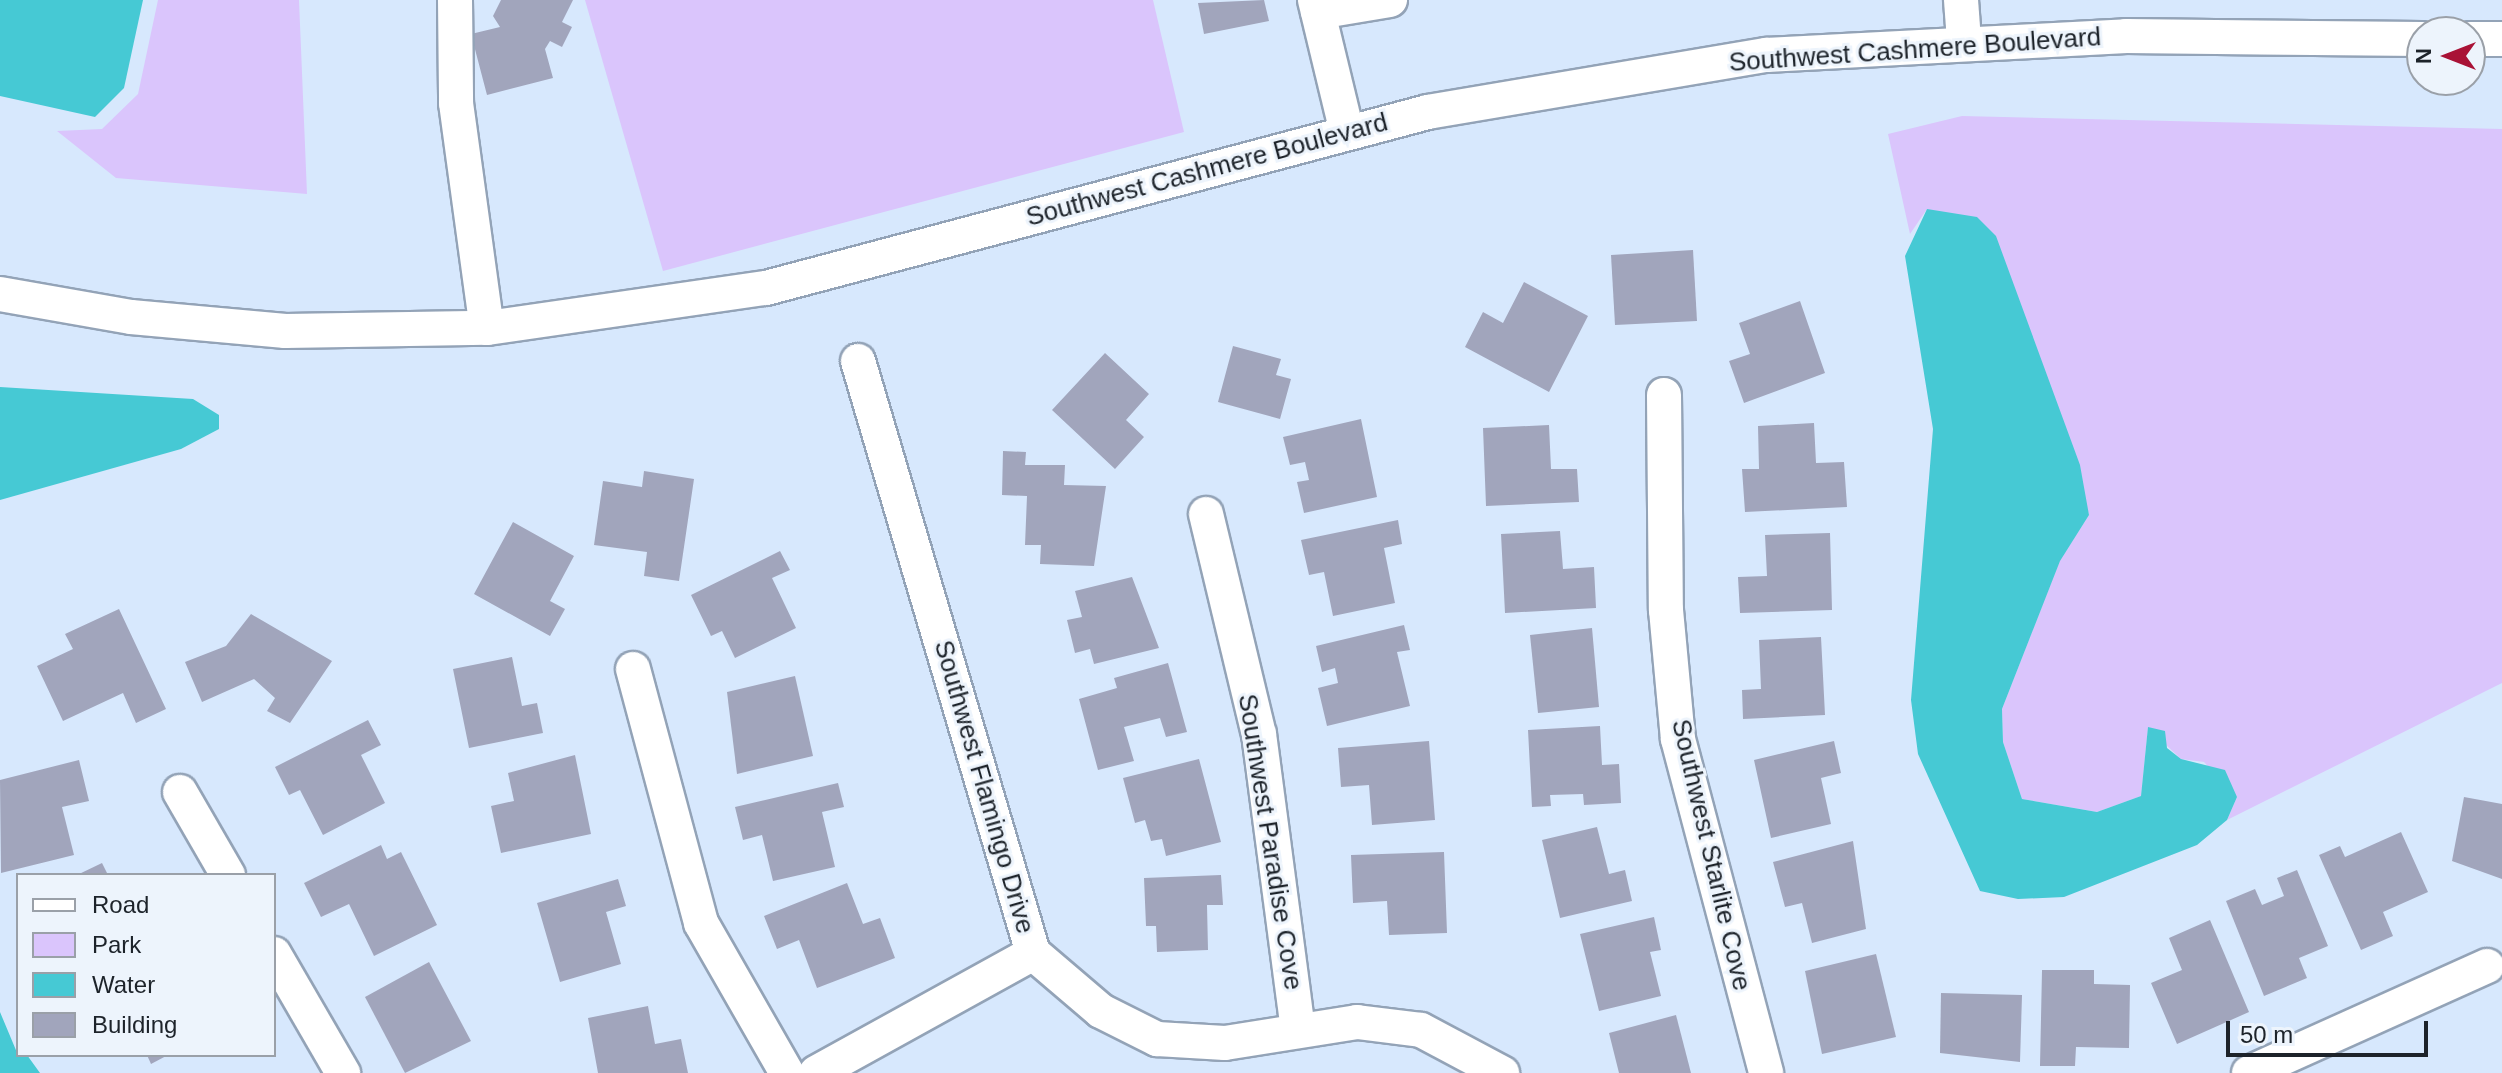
<!DOCTYPE html>
<html>
<head>
<meta charset="utf-8">
<style>
  body { margin:0 }
  #map { position:relative; width:2502px; height:1073px; overflow:hidden; background:#d7e8fd; font-family:Helvetica,sans-serif }
  div>[style] { position:absolute }
  .green>* { inset:0; background:#dac5fc }
  .water>* { inset:0; background:#46c9d4 }
  .building>* { inset:0; background:#a1a5bc }
  .roads { filter:drop-shadow(2px 0 #93a3b7) drop-shadow(-2px 0 #93a3b7) drop-shadow(0 2px #93a3b7) drop-shadow(0 -2px #93a3b7) }
  .minor>* { height:34px; margin:-17px; padding:0 17px; transform-origin:17px; border-radius:17px; background:#fff }
  span { translate:-50% -50%; white-space:nowrap; text-align:center; line-height:1.15; -webkit-text-stroke:6px #edf4fc; paint-order:stroke }
  .street-label { font-size:26px; color:#1d232a }
  .legend { position:absolute; left:16px; top:873px; width:260px; height:184px; box-sizing:border-box; background:#edf4fc; border:2px solid #9aa0a8; margin:0; padding:10px 14px; list-style:none; font-size:24px; color:#1d232a }
  .legend li { display:flex; align-items:center; gap:16px; height:40px }
  .legend b { width:40px; border:2px solid #9aa0a8 }
  .north { position:absolute; left:2406px; top:16px; width:80px; height:80px; box-sizing:border-box; background:#edf4fc; border:2px solid #9aa0a8; border-radius:50%; rotate:270deg; font-size:22px; font-weight:700; line-height:32px; text-align:center; color:#1d232a }
  .north::after { content:''; display:block; margin:auto; width:28px; height:36px; background:#a91236; clip-path:polygon(50% 0,100% 100%,50% 72%,0 100%) }
  .scale { position:absolute; left:2226px; top:1021px; width:202px; height:36px; box-sizing:border-box; border:4px solid #1d232a; border-top:0; padding-left:10px; font-size:24px; line-height:28px; white-space:nowrap; color:#1d232a; -webkit-text-stroke:6px #edf4fc; paint-order:stroke }
</style>
</head>
<body>
<div id="map">
  <div class="green">
    <div style="clip-path:polygon(158px 0,299px 0,307px 194px,116px 178px,57px 131px,102px 129px,138px 94px)"></div>
    <div style="clip-path:polygon(585px 0,1153px 0,1184px 132px,663px 271px)"></div>
    <div style="clip-path:polygon(1962px 116px,2502px 129px,2502px 683px,2227px 820px,2237px 797px,2204px 762px,2181px 759px,2148px 728px,2141px 796px,2097px 812px,2022px 799px,2003px 742px,2002px 709px,2060px 560px,2089px 515px,2066px 435px,1927px 209px,1910px 234px,1888px 134px)"></div>
  </div>
  <div class="water">
    <div style="clip-path:polygon(0 0,143px 0,124px 88px,95px 117px,0 96px)"></div>
    <div style="clip-path:polygon(1927px 209px,1977px 217px,1996px 236px,2080px 465px,2089px 515px,2060px 561px,2002px 709px,2003px 742px,2022px 799px,2097px 812px,2141px 796px,2148px 727px,2165px 731px,2167px 748px,2181px 759px,2225px 770px,2237px 797px,2227px 820px,2197px 845px,2064px 897px,2018px 899px,1980px 891px,1918px 754px,1911px 700px,1933px 429px,1905px 256px)"></div>
    <div style="clip-path:polygon(0 387px,193px 399px,219px 415px,219px 429px,181px 449px,0 500px)"></div>
    <div style="clip-path:polygon(0 1012px,18px 1055px,27px 1055px,40px 1073px,0 1073px)"></div>
  </div>
  <div class="building">
    <div style="clip-path:polygon(501px 0,573px 0,562px 22px,572px 27px,562px 47px,550px 41px,545px 49px,553px 78px,487px 95px,471px 34px,500px 27px,493px 16px)"></div>
    <div style="clip-path:polygon(1264px 0,1269px 21px,1204px 34px,1198px 3px)"></div>
    <div style="clip-path:polygon(1693px 250px,1697px 321px,1615px 325px,1611px 255px)"></div>
    <div style="clip-path:polygon(1524px 282px,1588px 316px,1549px 392px,1465px 347px,1483px 312px,1503px 323px)"></div>
    <div style="clip-path:polygon(1800px 301px,1825px 373px,1744px 403px,1729px 361px,1750px 354px,1739px 323px)"></div>
    <div style="clip-path:polygon(1233px 346px,1281px 359px,1276px 375px,1291px 379px,1280px 419px,1218px 402px)"></div>
    <div style="clip-path:polygon(1105px 353px,1149px 394px,1126px 420px,1144px 437px,1115px 469px,1052px 410px)"></div>
    <div style="clip-path:polygon(1361px 419px,1377px 497px,1304px 513px,1297px 482px,1309px 480px,1305px 462px,1290px 465px,1283px 437px)"></div>
    <div style="clip-path:polygon(1814px 423px,1816px 463px,1844px 462px,1847px 507px,1745px 512px,1742px 469px,1759px 469px,1758px 426px)"></div>
    <div style="clip-path:polygon(1549px 425px,1551px 469px,1577px 469px,1579px 502px,1486px 506px,1483px 428px)"></div>
    <div style="clip-path:polygon(1003px 451px,1026px 452px,1025px 465px,1065px 465px,1064px 485px,1106px 486px,1094px 566px,1040px 564px,1041px 545px,1025px 545px,1027px 496px,1002px 495px)"></div>
    <div style="clip-path:polygon(644px 471px,694px 479px,679px 581px,644px 576px,647px 552px,594px 545px,603px 481px,642px 487px)"></div>
    <div style="clip-path:polygon(1398px 520px,1402px 544px,1384px 548px,1395px 603px,1333px 616px,1324px 572px,1309px 575px,1301px 540px)"></div>
    <div style="clip-path:polygon(513px 522px,574px 556px,550px 601px,565px 609px,550px 636px,474px 594px)"></div>
    <div style="clip-path:polygon(1560px 531px,1563px 569px,1594px 567px,1596px 608px,1505px 613px,1501px 534px)"></div>
    <div style="clip-path:polygon(1830px 533px,1832px 610px,1740px 613px,1738px 577px,1767px 576px,1765px 535px)"></div>
    <div style="clip-path:polygon(780px 551px,790px 570px,772px 578px,796px 628px,735px 658px,722px 631px,711px 636px,691px 595px)"></div>
    <div style="clip-path:polygon(1132px 577px,1159px 648px,1094px 664px,1090px 649px,1075px 653px,1067px 620px,1082px 617px,1075px 591px)"></div>
    <div style="clip-path:polygon(119px 609px,166px 709px,136px 723px,123px 693px,63px 721px,37px 666px,73px 649px,65px 634px)"></div>
    <div style="clip-path:polygon(251px 614px,332px 661px,290px 723px,267px 711px,275px 698px,254px 679px,202px 702px,185px 662px,226px 646px)"></div>
    <div style="clip-path:polygon(1404px 625px,1410px 650px,1397px 652px,1410px 706px,1327px 726px,1318px 688px,1338px 683px,1335px 668px,1322px 672px,1316px 646px)"></div>
    <div style="clip-path:polygon(1592px 628px,1599px 707px,1538px 713px,1530px 635px)"></div>
    <div style="clip-path:polygon(1821px 637px,1825px 715px,1743px 719px,1742px 690px,1761px 689px,1759px 640px)"></div>
    <div style="clip-path:polygon(512px 657px,522px 706px,537px 703px,543px 733px,469px 748px,453px 669px)"></div>
    <div style="clip-path:polygon(1168px 663px,1187px 732px,1166px 737px,1160px 718px,1124px 727px,1134px 761px,1098px 770px,1079px 699px,1117px 688px,1114px 678px)"></div>
    <div style="clip-path:polygon(795px 676px,813px 756px,737px 774px,727px 692px)"></div>
    <div style="clip-path:polygon(368px 720px,381px 745px,361px 755px,385px 803px,323px 835px,300px 790px,289px 795px,275px 767px)"></div>
    <div style="clip-path:polygon(1600px 726px,1602px 765px,1619px 764px,1621px 803px,1584px 805px,1583px 794px,1550px 795px,1551px 806px,1532px 807px,1528px 730px)"></div>
    <div style="clip-path:polygon(1429px 741px,1435px 820px,1372px 825px,1369px 785px,1341px 787px,1338px 748px)"></div>
    <div style="clip-path:polygon(1834px 741px,1841px 773px,1821px 778px,1831px 824px,1771px 838px,1754px 760px)"></div>
    <div style="clip-path:polygon(575px 755px,591px 834px,501px 853px,491px 806px,514px 801px,508px 773px)"></div>
    <div style="clip-path:polygon(1199px 759px,1221px 842px,1166px 856px,1162px 839px,1151px 841px,1145px 820px,1135px 823px,1123px 778px)"></div>
    <div style="clip-path:polygon(79px 760px,89px 801px,62px 807px,74px 855px,1px 873px,0 780px)"></div>
    <div style="clip-path:polygon(838px 783px,844px 807px,822px 812px,835px 867px,773px 881px,762px 835px,743px 840px,735px 807px)"></div>
    <div style="clip-path:polygon(2464px 797px,2502px 804px,2502px 879px,2452px 861px)"></div>
    <div style="clip-path:polygon(1597px 827px,1609px 874px,1625px 870px,1632px 901px,1560px 918px,1542px 840px)"></div>
    <div style="clip-path:polygon(2401px 832px,2428px 892px,2383px 912px,2393px 936px,2361px 950px,2319px 855px,2340px 846px,2345px 857px)"></div>
    <div style="clip-path:polygon(1853px 841px,1866px 929px,1812px 943px,1802px 903px,1785px 907px,1773px 862px)"></div>
    <div style="clip-path:polygon(381px 845px,387px 859px,401px 852px,437px 925px,374px 956px,349px 904px,321px 917px,304px 883px)"></div>
    <div style="clip-path:polygon(1444px 852px,1447px 933px,1389px 935px,1387px 901px,1353px 903px,1351px 855px)"></div>
    <div style="clip-path:polygon(102px 863px,108px 875px,77px 875px)"></div>
    <div style="clip-path:polygon(2297px 870px,2328px 946px,2299px 958px,2307px 978px,2264px 996px,2226px 901px,2255px 889px,2262px 905px,2284px 896px,2277px 878px)"></div>
    <div style="clip-path:polygon(1221px 875px,1223px 905px,1207px 905px,1208px 950px,1157px 952px,1156px 926px,1146px 926px,1144px 878px)"></div>
    <div style="clip-path:polygon(618px 879px,626px 906px,606px 912px,621px 964px,560px 982px,537px 903px)"></div>
    <div style="clip-path:polygon(847px 883px,863px 924px,880px 918px,895px 958px,817px 988px,799px 940px,777px 949px,764px 916px)"></div>
    <div style="clip-path:polygon(1654px 917px,1661px 950px,1650px 952px,1661px 996px,1599px 1011px,1580px 934px)"></div>
    <div style="clip-path:polygon(2210px 920px,2249px 1012px,2177px 1044px,2151px 983px,2182px 970px,2169px 938px)"></div>
    <div style="clip-path:polygon(1876px 954px,1896px 1037px,1822px 1054px,1805px 971px)"></div>
    <div style="clip-path:polygon(429px 962px,471px 1041px,405px 1073px,365px 997px)"></div>
    <div style="clip-path:polygon(2042px 970px,2094px 970px,2094px 984px,2130px 985px,2129px 1048px,2076px 1047px,2075px 1066px,2040px 1066px)"></div>
    <div style="clip-path:polygon(1941px 993px,2022px 995px,2020px 1062px,1940px 1053px)"></div>
    <div style="clip-path:polygon(648px 1006px,655px 1044px,681px 1039px,688px 1073px,598px 1073px,588px 1018px)"></div>
    <div style="clip-path:polygon(1676px 1015px,1691px 1073px,1619px 1073px,1609px 1033px)"></div>
    <div style="clip-path:polygon(147px 1055px,168px 1055px,151px 1064px)"></div>
  </div>
  <div class="roads">
    <div class="minor">
      <div style="left:455px;top:0;width:103px;rotate:89.4deg"></div>
      <div style="left:456px;top:103px;width:227px;rotate:82.2deg"></div>
      <div style="left:1315px;top:0;width:136px;rotate:76.4deg"></div>
      <div style="left:1961px;top:0;width:41px;rotate:85.8deg"></div>
      <div style="left:1318px;top:12px;width:73px;rotate:-9.5deg"></div>
      <div style="left:2470px;top:39px;width:32px"></div>
      <div style="left:0;top:294px;width:133px;rotate:10deg"></div>
      <div style="left:131px;top:317px;width:155px;rotate:5.2deg"></div>
      <div style="left:285px;top:331px;width:202px;rotate:-0.9deg"></div>
      <div style="left:487px;top:328px;width:282px;rotate:-8.2deg"></div>
      <div style="left:766px;top:288px;width:685px;rotate:-14.89deg"></div>
      <div style="left:1428px;top:112px;width:343px;rotate:-9.6deg"></div>
      <div style="left:1766px;top:55px;width:361px;rotate:-3deg"></div>
      <div style="left:2126px;top:36px;width:296px;rotate:0.6deg"></div>
      <div style="left:858px;top:361px;width:617px;rotate:73.53deg"></div>
      <div style="left:1033px;top:953px;width:89px;rotate:40.5deg"></div>
      <div style="left:1101px;top:1011px;width:63px;rotate:26.6deg"></div>
      <div style="left:1157px;top:1039px;width:68px;rotate:3.4deg"></div>
      <div style="left:1225px;top:1043px;width:134px;rotate:-9deg"></div>
      <div style="left:1357px;top:1022px;width:64px;rotate:7.1deg"></div>
      <div style="left:1421px;top:1030px;width:92px;rotate:28deg"></div>
      <div style="left:1664px;top:395px;width:215px;rotate:89.5deg"></div>
      <div style="left:1666px;top:610px;width:130px;rotate:84.7deg"></div>
      <div style="left:1678px;top:739px;width:345px;rotate:75.2deg"></div>
      <div style="left:1206px;top:514px;width:226px;rotate:76.5deg"></div>
      <div style="left:1259px;top:734px;width:299px;rotate:82.5deg"></div>
      <div style="left:633px;top:669px;width:263px;rotate:75deg"></div>
      <div style="left:701px;top:923px;width:173px;rotate:60.2deg"></div>
      <div style="left:180px;top:792px;width:96px;rotate:60deg"></div>
      <div style="left:274px;top:954px;width:138px;rotate:59.9deg"></div>
      <div style="left:816px;top:1073px;width:248px;rotate:-28.9deg"></div>
      <div style="left:2249px;top:1073px;width:261px;rotate:-24.2deg"></div>
    </div>
  </div>
  <div class="street-label">
    <span style="left:1915px;top:50px;rotate:-4deg">Southwest Cashmere Boulevard</span>
    <span style="left:1207px;top:170px;rotate:-15deg">Southwest Cashmere Boulevard</span>
    <span style="left:984px;top:787px;rotate:74deg">Southwest Flamingo Drive</span>
    <span style="left:1270px;top:842px;rotate:81deg">Southwest Paradise Cove</span>
    <span style="left:1711px;top:855px;rotate:77deg">Southwest Starlite Cove</span>
  </div>
  <ul class="legend">
  <li><b style="height:10px;background:#fff"></b>Road</li>
  <li><b style="height:22px;background:#dac5fc"></b>Park</li>
  <li><b style="height:22px;background:#46c9d4"></b>Water</li>
  <li><b style="height:22px;background:#a1a5bc"></b>Building</li>
  </ul>
  <div class="north">N</div>
  <div class="scale">50 m</div>
</div>
</body>
</html>
